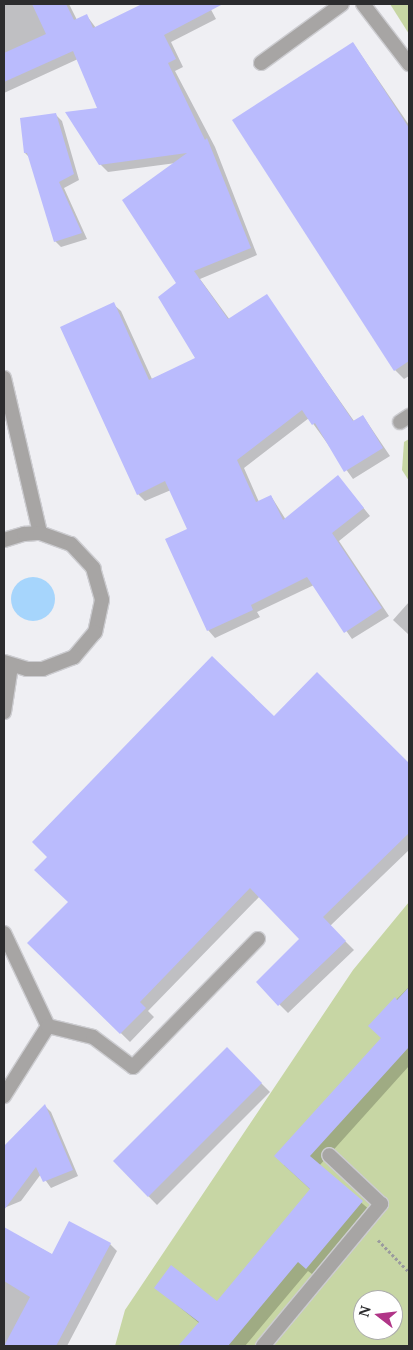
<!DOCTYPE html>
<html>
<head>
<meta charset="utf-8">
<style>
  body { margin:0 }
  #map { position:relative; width:413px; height:1350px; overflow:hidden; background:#efeff3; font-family:"PT Serif",serif }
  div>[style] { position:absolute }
  .green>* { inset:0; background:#c7d6a4 }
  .water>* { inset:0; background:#a6d5fc }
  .round { border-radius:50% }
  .shadow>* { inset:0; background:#0003 }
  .building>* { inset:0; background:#babbfd }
  .path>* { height:3px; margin-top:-1.5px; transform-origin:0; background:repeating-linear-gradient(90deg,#9b9b9e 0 2.5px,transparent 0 5px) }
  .roads { filter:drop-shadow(1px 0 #ccccd0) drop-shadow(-1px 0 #ccccd0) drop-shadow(0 1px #ccccd0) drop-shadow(0 -1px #ccccd0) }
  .service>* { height:14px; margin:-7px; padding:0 7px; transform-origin:7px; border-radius:7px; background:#a7a5a4 }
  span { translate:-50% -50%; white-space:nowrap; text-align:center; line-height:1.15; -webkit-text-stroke:5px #fff; paint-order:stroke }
  .frame { position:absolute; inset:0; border:5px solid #2c2c2e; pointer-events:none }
  .north { position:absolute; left:353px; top:1290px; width:50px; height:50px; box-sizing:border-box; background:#fff; border:1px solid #ababab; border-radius:50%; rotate:286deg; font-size:14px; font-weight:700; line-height:20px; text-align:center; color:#2c2c2e }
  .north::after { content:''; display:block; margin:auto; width:18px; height:22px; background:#b03587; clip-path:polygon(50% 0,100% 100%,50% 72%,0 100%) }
</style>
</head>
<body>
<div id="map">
  <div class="green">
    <div style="clip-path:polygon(390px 4px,409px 4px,409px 34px)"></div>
    <div style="clip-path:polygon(409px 439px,409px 481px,402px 470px,404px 442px)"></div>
    <div style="clip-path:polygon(evenodd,409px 902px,409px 1346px,115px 1346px,125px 1310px,353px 970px,409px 902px,363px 1300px,393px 1300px,393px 1330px,363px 1330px,363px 1300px)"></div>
  </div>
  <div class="water">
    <div class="round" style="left:11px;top:577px;width:44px;height:44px"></div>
  </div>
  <div class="shadow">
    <div style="clip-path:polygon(4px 4px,69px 4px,77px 20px,87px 16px,96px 28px,145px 4px,208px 4px,216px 19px,171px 42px,183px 67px,175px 71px,215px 147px,257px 255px,200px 279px,230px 320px,266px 296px,354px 421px,363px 416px,390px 456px,353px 479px,309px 418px,244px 468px,259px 502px,271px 496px,286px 520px,345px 485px,370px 516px,339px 541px,389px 616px,352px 639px,314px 585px,257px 612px,260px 617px,215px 638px,208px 630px,189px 530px,171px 490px,145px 501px,138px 494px,113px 304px,121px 311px,152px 379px,197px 359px,178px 284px,176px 163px,108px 172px,100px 164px,99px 109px,78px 59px,4px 93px)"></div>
    <div style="clip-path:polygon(353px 43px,409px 125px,409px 376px,404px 379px,395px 370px)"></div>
    <div style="clip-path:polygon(56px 115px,62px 121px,79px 180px,64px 188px,87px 239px,61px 247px,55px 241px,29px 157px,25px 153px)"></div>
    <div style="clip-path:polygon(409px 602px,409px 635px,393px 620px)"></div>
    <div style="clip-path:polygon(317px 673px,409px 767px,409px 850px,330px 926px,354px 950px,288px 1013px,257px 982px,301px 939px,260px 896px,148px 1011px,154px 1017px,130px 1042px,29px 943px,274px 717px)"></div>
    <div style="clip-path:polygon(409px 987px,409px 1066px,319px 1166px,371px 1211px,316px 1277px,308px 1271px,245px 1346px,180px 1346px,199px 1323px,155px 1287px,217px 1302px,311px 1190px,284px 1165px,382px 1038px,370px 1026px)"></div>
    <div style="clip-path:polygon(227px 1049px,270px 1092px,157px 1205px,114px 1161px)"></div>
    <div style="clip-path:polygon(45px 1106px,51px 1112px,78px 1176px,51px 1188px,41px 1174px,21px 1201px,4px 1208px,4px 1148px)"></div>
    <div style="clip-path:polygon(4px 1228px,53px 1255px,110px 1244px,117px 1251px,67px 1346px,4px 1346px)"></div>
  </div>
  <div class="building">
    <div style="clip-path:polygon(32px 4px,66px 4px,74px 20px,87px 14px,93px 28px,142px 4px,223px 4px,164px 35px,176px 59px,168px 63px,205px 140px,207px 138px,251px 248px,194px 271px,228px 319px,267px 294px,353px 421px,363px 415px,383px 448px,344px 472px,315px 423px,312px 425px,302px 410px,237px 460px,256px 502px,271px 495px,283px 520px,338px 475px,364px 508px,332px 533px,382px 608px,344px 633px,307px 577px,251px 605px,253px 610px,207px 631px,165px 539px,187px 529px,165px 481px,137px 495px,60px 327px,114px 302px,149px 380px,195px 358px,158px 297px,176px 283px,122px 200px,187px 153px,99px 165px,65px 112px,97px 108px,73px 51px,4px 82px,4px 53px,46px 34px)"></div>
    <div style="clip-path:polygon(353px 42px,409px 128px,409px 361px,394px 371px,232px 120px)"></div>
    <div style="clip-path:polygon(56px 113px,74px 174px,59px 182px,82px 233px,54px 242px,27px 153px,24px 153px,20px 118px)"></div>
    <div style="clip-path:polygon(212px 656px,274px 716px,317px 672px,409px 763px,409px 833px,323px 917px,346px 941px,278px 1006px,256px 982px,299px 939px,250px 888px,140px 1002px,146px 1008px,120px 1034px,27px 943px,68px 902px,34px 870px,47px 857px,32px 842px)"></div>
    <div style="clip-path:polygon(409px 987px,409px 1047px,310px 1156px,363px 1201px,306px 1269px,298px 1262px,228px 1346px,178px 1346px,199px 1322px,154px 1288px,171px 1265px,217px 1301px,310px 1189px,274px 1156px,381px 1038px,368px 1026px,395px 997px,397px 1000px)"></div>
    <div style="clip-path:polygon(227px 1047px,262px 1083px,148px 1197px,113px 1161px)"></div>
    <div style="clip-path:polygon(45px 1104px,73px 1170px,43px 1182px,36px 1167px,4px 1210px,4px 1146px)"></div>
    <div style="clip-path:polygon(69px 1221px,111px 1243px,56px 1346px,4px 1346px,30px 1297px,4px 1281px,4px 1227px,52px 1254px)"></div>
  </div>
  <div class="path">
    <div style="left:378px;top:1240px;width:45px;rotate:45.9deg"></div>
  </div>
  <div class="roads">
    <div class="service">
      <div style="left:363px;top:4px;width:76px;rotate:52.5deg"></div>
      <div style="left:261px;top:63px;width:100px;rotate:-36.1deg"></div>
      <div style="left:4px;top:378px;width:159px;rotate:76.9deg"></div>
      <div style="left:400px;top:422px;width:11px;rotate:-34deg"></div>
      <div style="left:4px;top:540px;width:21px;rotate:-17deg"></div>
      <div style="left:24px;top:534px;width:16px;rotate:-4deg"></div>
      <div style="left:40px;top:533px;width:33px;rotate:20deg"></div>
      <div style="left:71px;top:544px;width:33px;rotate:47deg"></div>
      <div style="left:93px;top:568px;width:33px;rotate:74deg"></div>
      <div style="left:102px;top:600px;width:33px;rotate:102deg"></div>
      <div style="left:95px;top:632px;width:33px;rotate:130deg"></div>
      <div style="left:74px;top:657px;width:33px;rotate:159deg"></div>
      <div style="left:43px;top:669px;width:16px;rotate:180deg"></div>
      <div style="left:27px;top:669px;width:24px;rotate:-163deg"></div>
      <div style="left:4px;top:712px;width:47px;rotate:-81.3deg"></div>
      <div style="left:4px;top:933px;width:103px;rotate:64.7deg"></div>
      <div style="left:48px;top:1026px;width:83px;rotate:122.2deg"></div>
      <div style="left:48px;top:1026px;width:46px;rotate:13.7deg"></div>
      <div style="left:93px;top:1037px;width:50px;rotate:36.9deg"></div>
      <div style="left:133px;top:1067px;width:179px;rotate:-45.7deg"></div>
      <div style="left:263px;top:1346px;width:185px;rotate:-50.3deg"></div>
      <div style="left:381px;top:1204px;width:71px;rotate:-136.7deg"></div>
    </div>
  </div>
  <div class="frame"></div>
  <div class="north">N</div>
</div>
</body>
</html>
